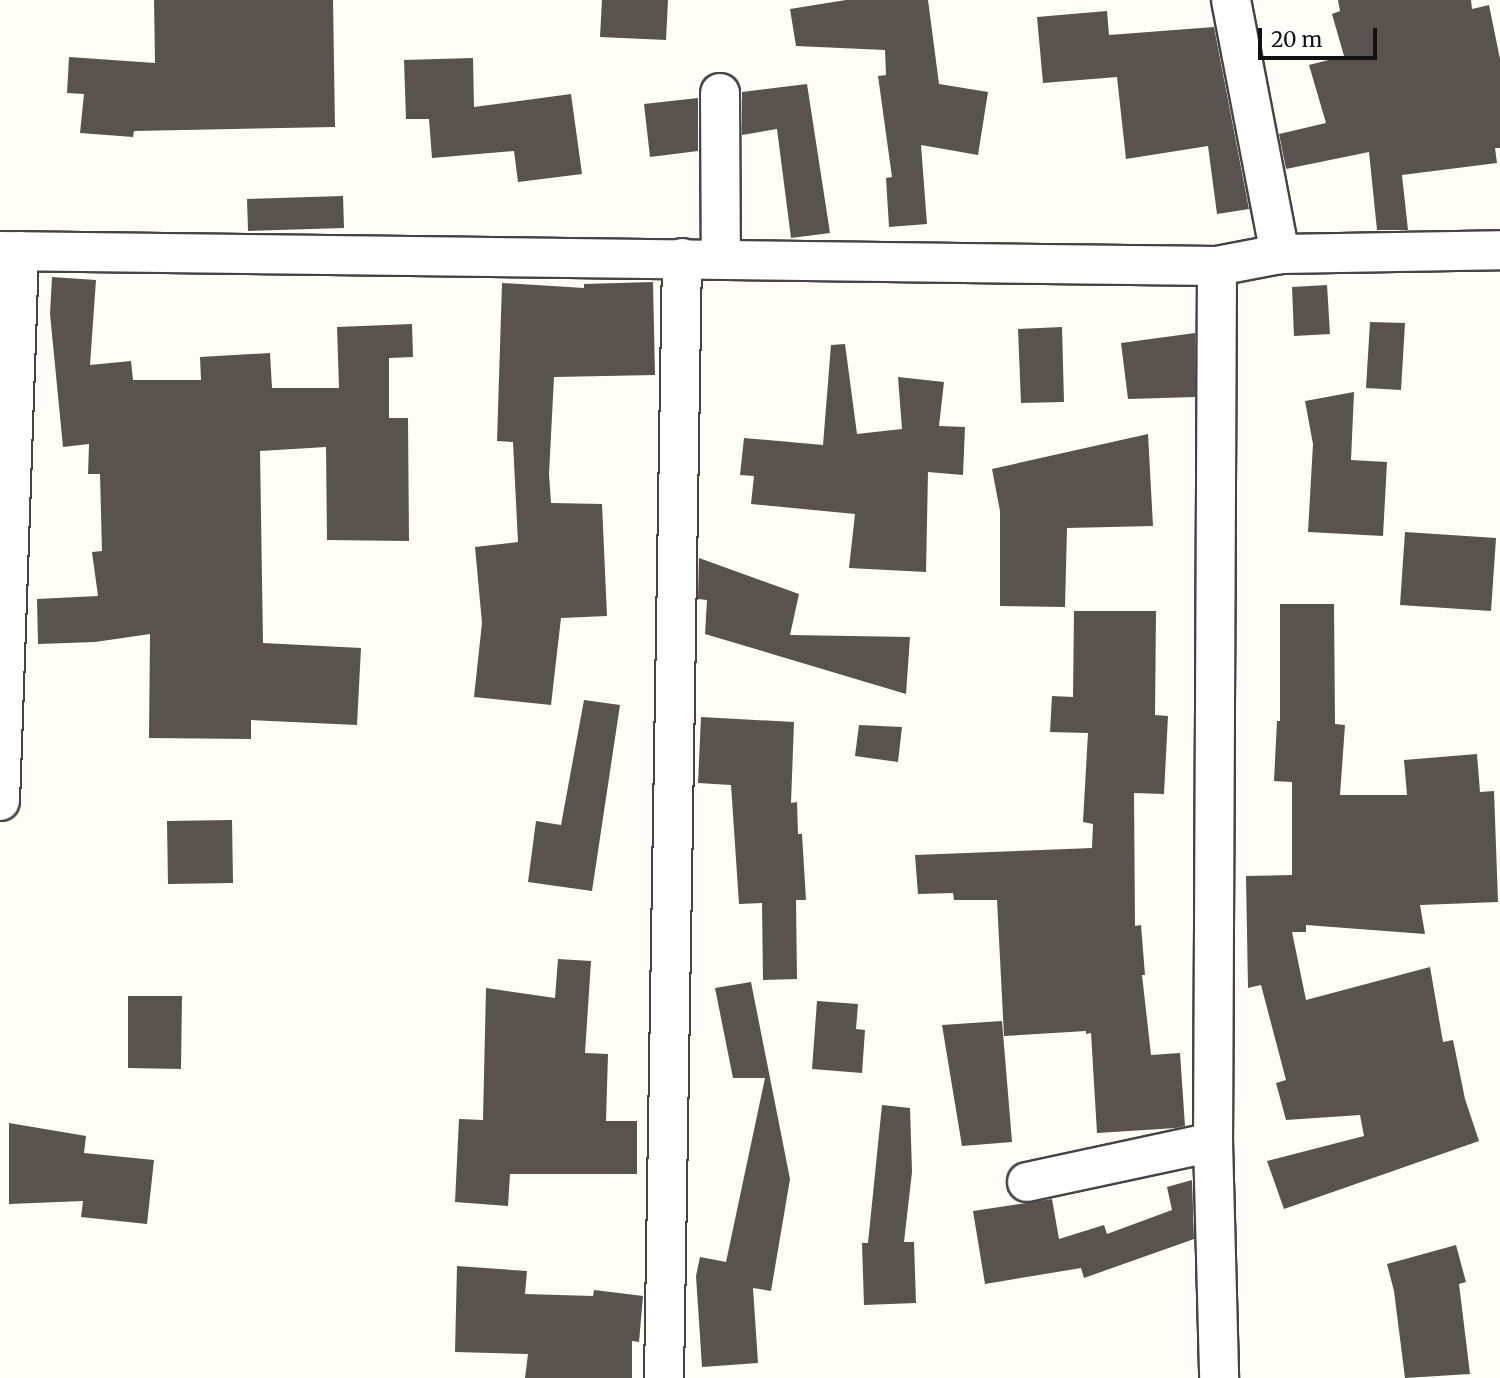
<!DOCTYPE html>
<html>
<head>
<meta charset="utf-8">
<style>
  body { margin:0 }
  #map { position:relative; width:1500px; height:1378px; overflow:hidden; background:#fffdf5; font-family:Merriweather,serif }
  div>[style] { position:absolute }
  .building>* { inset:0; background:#5a524d }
  .roads { filter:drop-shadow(2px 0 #444) drop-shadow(-2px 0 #444) drop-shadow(0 2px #444) drop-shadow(0 -2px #444) }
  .minor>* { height:38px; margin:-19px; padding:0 19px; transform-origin:19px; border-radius:19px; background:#fff }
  span { translate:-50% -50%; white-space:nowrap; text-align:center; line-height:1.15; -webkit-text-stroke:7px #fff; paint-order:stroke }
  .scale { position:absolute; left:1258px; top:28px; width:119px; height:32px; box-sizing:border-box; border:4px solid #111; border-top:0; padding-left:9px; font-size:21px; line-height:24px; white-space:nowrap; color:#111; -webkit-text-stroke:5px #fff; paint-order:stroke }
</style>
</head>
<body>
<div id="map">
  <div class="building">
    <div style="clip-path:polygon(154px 0,333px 0,335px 127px,134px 131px,133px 137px,80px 133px,84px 94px,67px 93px,69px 57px,155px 63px)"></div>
    <div style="clip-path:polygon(602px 0,668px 0,666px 40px,600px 37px)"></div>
    <div style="clip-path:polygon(846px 0,928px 0,939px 84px,988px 92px,978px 155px,921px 145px,927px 224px,889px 227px,886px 178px,892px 177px,878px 76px,886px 75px,885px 50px,796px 46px,790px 9px)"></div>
    <div style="clip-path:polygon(1338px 0,1471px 0,1472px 9px,1489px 5px,1500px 59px,1500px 148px,1495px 148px,1497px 163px,1402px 175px,1408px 230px,1377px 230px,1369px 152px,1286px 169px,1279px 134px,1326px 123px,1309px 65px,1344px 56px,1332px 14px,1340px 11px)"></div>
    <div style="clip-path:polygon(1107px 11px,1109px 35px,1214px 27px,1249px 209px,1217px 214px,1208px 146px,1126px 159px,1117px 77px,1043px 83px,1037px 17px)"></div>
    <div style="clip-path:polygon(473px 58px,474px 107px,571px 94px,582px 174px,518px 182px,514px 151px,432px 158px,429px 119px,406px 119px,404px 60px)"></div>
    <div style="clip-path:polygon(807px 84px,830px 233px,791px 238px,777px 129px,742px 135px,742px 92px)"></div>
    <div style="clip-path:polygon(698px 98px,698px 151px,650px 157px,644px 104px)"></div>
    <div style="clip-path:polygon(343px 196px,344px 228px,248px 231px,247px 199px)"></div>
    <div style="clip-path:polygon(52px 277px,96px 280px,90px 365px,131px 361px,133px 380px,201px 380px,200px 357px,270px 353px,272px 388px,339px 388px,337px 327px,412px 324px,413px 357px,389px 358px,389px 418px,408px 418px,409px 541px,327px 540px,326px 447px,260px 451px,263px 643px,361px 648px,357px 725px,251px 720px,251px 739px,149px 738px,150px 634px,95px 642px,38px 644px,37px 599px,98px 596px,92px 552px,102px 551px,100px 474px,88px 474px,89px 444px,63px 447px,50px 314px)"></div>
    <div style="clip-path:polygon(653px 282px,655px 375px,554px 377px,549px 474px,551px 503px,602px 504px,607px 616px,561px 618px,551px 705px,474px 697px,482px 623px,475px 547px,518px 542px,513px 442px,497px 441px,502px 283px,584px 288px,584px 284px)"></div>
    <div style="clip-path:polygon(1327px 285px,1330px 334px,1294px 336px,1292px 287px)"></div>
    <div style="clip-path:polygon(1370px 322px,1405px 323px,1401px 390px,1366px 388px)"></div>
    <div style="clip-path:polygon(1062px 327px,1064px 402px,1021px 403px,1018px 329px)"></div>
    <div style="clip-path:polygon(1195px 333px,1195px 397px,1128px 399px,1121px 343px)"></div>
    <div style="clip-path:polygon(845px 344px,857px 434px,902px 429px,898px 377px,944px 382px,939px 426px,965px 427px,963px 475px,928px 472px,926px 572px,849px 568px,855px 514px,751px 504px,754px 476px,740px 475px,744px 438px,823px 445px,831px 345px)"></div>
    <div style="clip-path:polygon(1354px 392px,1351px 460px,1387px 462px,1383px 536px,1308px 532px,1313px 444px,1305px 401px)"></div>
    <div style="clip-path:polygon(1148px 434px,1153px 526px,1067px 528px,1065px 607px,1000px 606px,1000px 511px,992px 469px)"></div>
    <div style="clip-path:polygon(1405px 532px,1496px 538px,1491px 611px,1400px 605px)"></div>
    <div style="clip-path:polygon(699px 558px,799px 594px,790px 635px,910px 637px,906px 694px,705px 634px,707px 600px,698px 599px)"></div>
    <div style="clip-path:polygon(1280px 604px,1334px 604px,1335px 724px,1345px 725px,1340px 795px,1407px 795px,1404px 760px,1477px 754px,1480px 792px,1494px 791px,1498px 902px,1420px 905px,1425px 934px,1306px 925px,1306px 932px,1292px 932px,1306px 1000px,1430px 967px,1443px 1042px,1453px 1040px,1465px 1099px,1479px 1141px,1284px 1209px,1267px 1161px,1364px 1136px,1360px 1115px,1286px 1120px,1276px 1083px,1286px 1080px,1261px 985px,1248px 988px,1246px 876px,1292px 875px,1292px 782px,1274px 781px,1277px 721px,1280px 721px)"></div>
    <div style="clip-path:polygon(1074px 611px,1156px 611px,1155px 715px,1168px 716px,1164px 794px,1134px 793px,1135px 926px,1141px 925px,1145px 975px,1142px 975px,1151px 1055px,1180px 1053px,1185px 1126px,1176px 1128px,1097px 1133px,1091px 1033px,1086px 1034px,1086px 1031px,1004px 1036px,997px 900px,954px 900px,953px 893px,918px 894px,915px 855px,1092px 848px,1093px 824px,1083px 822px,1088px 733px,1050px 732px,1052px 696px,1073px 697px)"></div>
    <div style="clip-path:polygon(584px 700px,620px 705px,592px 891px,528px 882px,536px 821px,561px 825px)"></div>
    <div style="clip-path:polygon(701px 717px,794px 722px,791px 803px,797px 802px,798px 834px,802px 834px,806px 900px,796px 900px,797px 979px,763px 980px,762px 903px,739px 904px,731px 785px,698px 783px)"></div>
    <div style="clip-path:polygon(859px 725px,902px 727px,898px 762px,855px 756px)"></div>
    <div style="clip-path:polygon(232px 820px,233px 883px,168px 884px,167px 821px)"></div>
    <div style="clip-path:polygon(558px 959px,591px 961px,585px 1053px,608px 1054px,606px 1121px,637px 1121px,637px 1174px,510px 1174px,508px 1206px,455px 1202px,459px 1119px,483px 1120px,486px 988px,555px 998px)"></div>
    <div style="clip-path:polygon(751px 982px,790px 1179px,771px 1291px,753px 1288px,758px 1363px,702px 1367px,696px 1276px,700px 1257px,726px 1262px,765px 1078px,733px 1078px,715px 988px)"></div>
    <div style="clip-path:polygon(128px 996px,182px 996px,181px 1069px,128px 1068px)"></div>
    <div style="clip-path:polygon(817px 1001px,858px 1004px,856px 1029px,865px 1030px,862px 1073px,812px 1069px)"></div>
    <div style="clip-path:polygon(1002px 1021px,1012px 1142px,962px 1146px,942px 1025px)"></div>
    <div style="clip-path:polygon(882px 1105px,910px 1108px,912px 1172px,904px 1242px,914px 1242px,916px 1303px,864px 1305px,862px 1243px,868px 1243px)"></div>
    <div style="clip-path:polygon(9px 1123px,86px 1136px,84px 1153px,154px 1160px,147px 1224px,81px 1217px,83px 1201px,9px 1204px)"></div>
    <div style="clip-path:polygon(1192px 1180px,1194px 1239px,1084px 1278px,1081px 1268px,985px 1284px,973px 1211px,1052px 1199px,1059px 1239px,1104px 1225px,1107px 1234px,1172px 1210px,1167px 1187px)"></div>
    <div style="clip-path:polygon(1456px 1245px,1466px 1282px,1459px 1284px,1470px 1374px,1405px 1378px,1394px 1291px,1387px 1264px)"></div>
    <div style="clip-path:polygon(457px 1266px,527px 1271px,525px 1294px,593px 1296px,594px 1290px,643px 1296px,639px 1342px,632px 1341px,632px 1378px,525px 1378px,528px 1354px,455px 1352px)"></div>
  </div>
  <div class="roads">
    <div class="minor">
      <div style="left:1231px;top:0;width:259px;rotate:79.1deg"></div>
      <div style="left:720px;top:93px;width:166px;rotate:89.7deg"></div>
      <div style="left:0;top:251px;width:1217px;rotate:0.71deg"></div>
      <div style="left:1217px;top:266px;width:64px;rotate:-10.8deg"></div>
      <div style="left:1280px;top:254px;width:220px;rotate:-1deg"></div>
      <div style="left:1217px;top:266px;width:876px;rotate:90.26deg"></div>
      <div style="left:1213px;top:1142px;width:236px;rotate:88.5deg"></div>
      <div style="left:0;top:801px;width:550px;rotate:-88.02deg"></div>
      <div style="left:1027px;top:1182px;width:190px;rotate:-12.1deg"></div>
      <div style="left:664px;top:1378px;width:1120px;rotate:-89.08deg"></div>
    </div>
  </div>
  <div class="scale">20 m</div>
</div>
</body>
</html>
